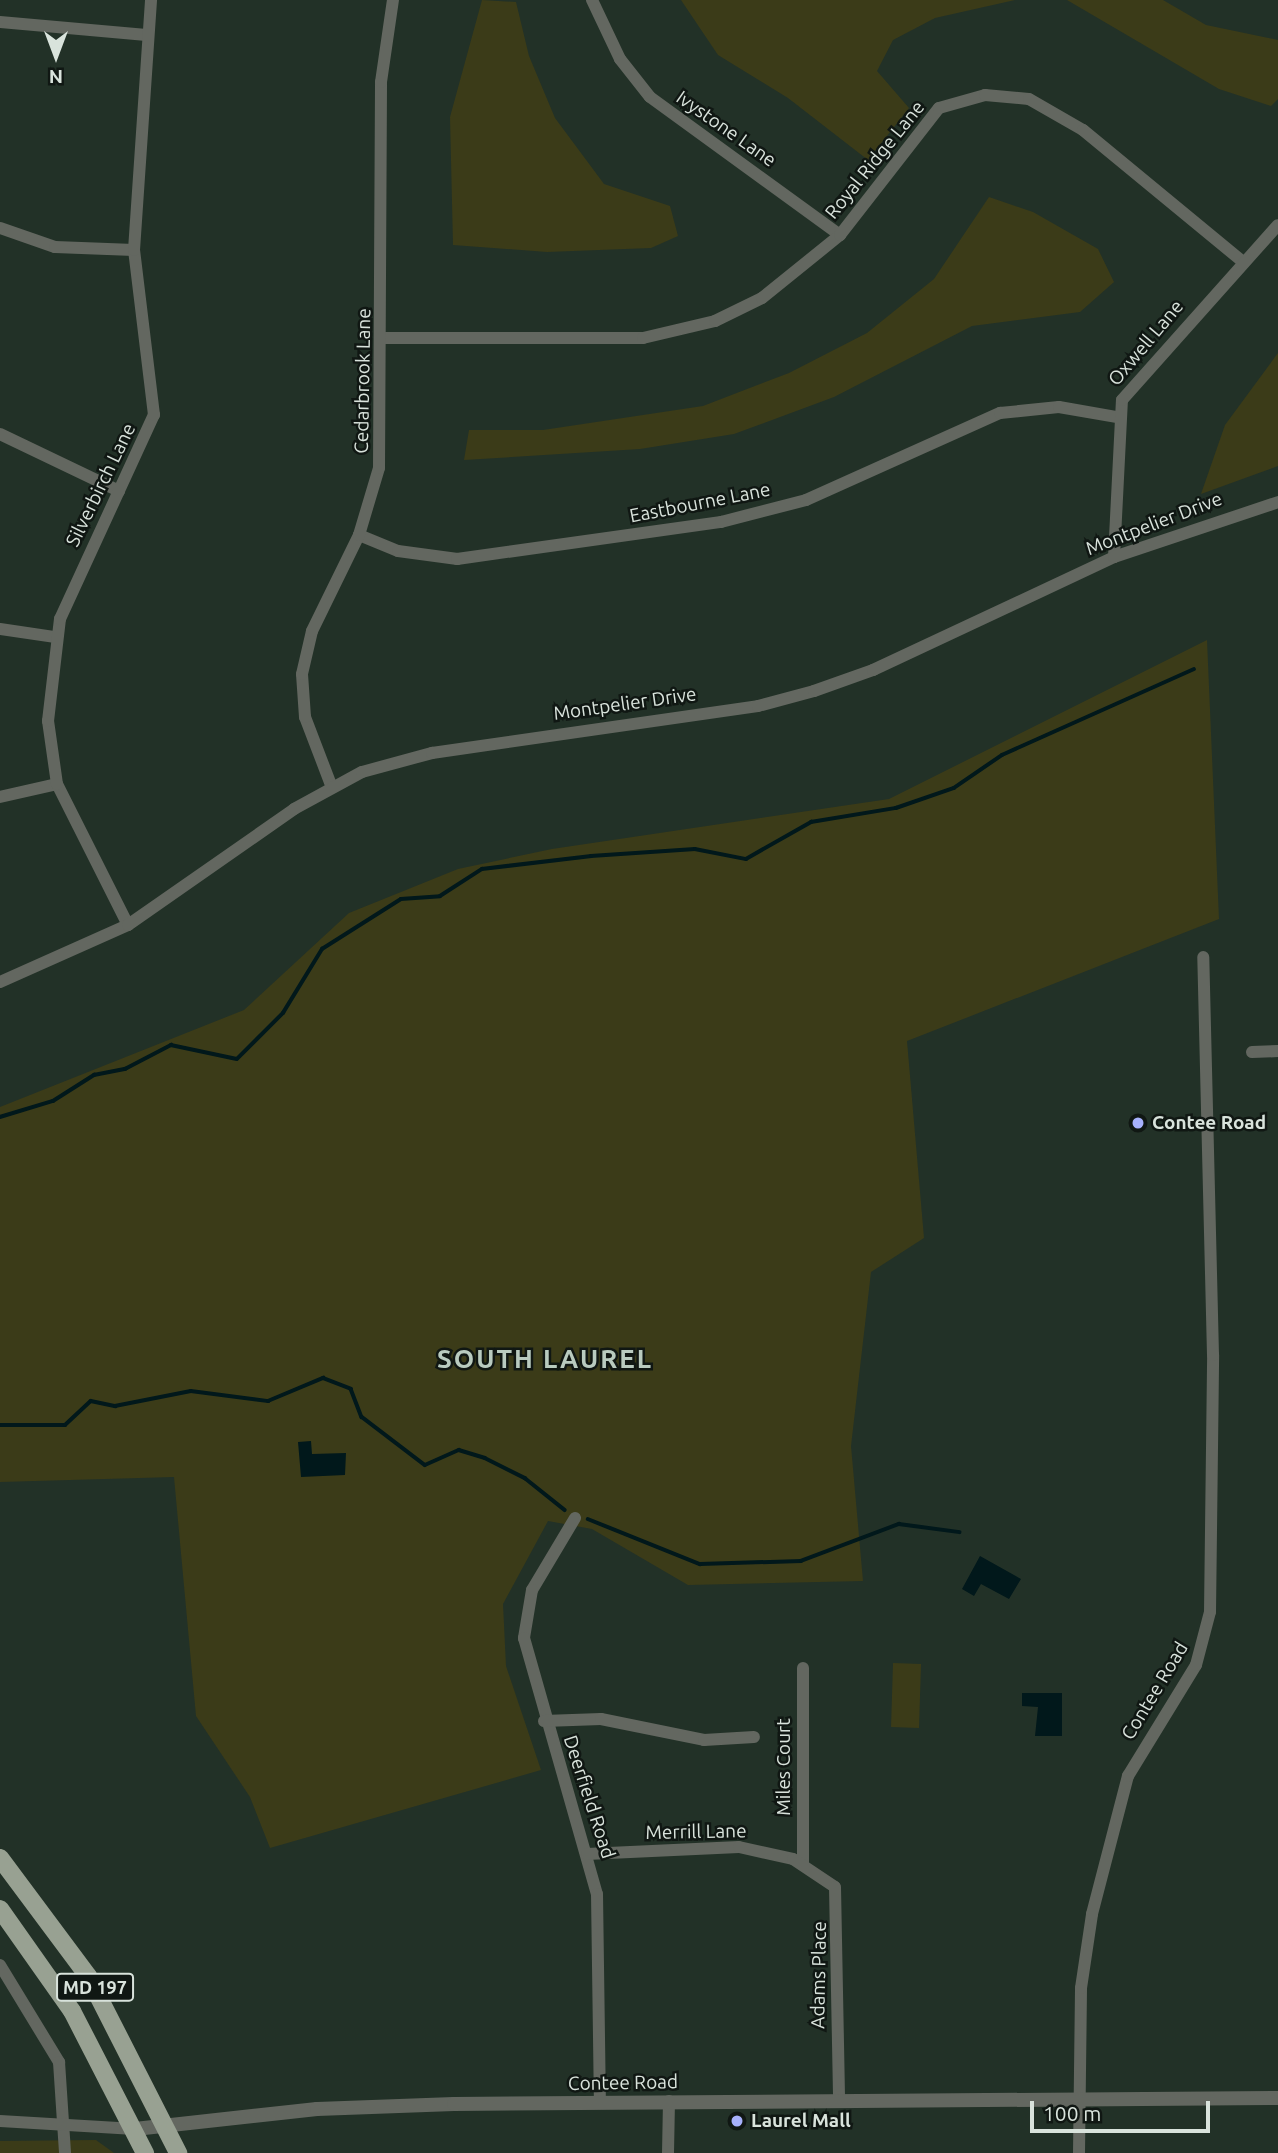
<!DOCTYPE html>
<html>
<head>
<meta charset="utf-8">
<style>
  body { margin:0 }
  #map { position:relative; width:1278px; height:2153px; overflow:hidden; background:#223127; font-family:Ubuntu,sans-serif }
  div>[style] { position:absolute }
  .green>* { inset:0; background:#3b3b18 }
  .water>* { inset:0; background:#01181b }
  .stream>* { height:3.5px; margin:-1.75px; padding:0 1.75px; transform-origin:1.75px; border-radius:1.75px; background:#01181b }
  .minor>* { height:12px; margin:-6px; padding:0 6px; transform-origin:6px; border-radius:6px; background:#636760 }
  .tertiary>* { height:14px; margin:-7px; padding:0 7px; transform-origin:7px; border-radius:7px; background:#636760 }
  .primary>* { height:18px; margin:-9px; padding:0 9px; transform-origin:9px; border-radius:9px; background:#98a192 }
  .dots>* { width:19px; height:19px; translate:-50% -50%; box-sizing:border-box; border:4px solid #101713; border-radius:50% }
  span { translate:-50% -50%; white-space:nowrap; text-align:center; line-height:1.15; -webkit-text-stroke:5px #101713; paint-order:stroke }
  .shield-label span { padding:2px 5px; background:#101713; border:2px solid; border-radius:5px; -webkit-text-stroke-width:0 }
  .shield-label { font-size:18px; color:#d9e3dc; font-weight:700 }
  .street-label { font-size:19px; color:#d9e3dc }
  .poi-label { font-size:19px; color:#d9e3dc; font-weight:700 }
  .left { translate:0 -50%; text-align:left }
  .district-label { font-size:26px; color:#b9cbbf; font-weight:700; letter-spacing:2px }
  .north { position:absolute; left:21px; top:21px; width:70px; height:70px; -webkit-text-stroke:5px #101713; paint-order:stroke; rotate:180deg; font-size:19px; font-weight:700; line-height:28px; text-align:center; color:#d9e3dc }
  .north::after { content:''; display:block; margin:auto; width:24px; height:32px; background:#d9e3dc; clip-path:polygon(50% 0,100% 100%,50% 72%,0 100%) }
  .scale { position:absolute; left:1030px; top:2101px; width:180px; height:32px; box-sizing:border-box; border:4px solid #d9e3dc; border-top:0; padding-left:9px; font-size:21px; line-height:24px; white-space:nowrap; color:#d9e3dc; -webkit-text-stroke:5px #101713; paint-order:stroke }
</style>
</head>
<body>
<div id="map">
  <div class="green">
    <div style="clip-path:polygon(482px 0,516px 2px,529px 56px,555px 118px,604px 184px,670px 206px,678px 236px,651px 248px,547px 252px,453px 245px,450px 117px)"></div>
    <div style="clip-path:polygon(681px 0,1015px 0,935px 18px,893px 40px,877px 71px,909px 108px,868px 160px,788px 98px,718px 55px)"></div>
    <div style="clip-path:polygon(1067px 0,1163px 0,1206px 25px,1278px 40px,1278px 99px,1271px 106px,1219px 89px)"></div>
    <div style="clip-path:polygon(989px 197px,1033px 212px,1098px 249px,1114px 282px,1080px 312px,972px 326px,834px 397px,734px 434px,640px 449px,464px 460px,469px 430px,543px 430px,703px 406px,789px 373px,867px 333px,934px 279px)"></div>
    <div style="clip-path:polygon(1278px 353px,1278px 466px,1201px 494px,1225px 425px)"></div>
    <div style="clip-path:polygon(1207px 640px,1219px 919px,907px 1041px,924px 1238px,871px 1272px,851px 1446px,863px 1581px,688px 1585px,592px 1529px,548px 1521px,503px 1604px,506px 1666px,541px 1770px,270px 1848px,250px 1797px,196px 1716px,174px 1477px,0 1482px,0 1107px,244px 1010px,349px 913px,458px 869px,552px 849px,889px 799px)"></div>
    <div style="clip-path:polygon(893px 1663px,921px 1664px,919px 1728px,891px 1727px)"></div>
    <div style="clip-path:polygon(96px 2140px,114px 2153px,0 2153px,0 2141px)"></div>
  </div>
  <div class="water">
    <div style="clip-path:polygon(311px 1441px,312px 1454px,346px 1453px,345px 1475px,301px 1477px,298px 1442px)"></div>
    <div style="clip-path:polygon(980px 1556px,1021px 1579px,1009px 1599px,981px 1584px,974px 1596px,962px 1589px)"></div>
    <div style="clip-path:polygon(1022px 1693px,1062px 1693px,1062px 1736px,1035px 1736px,1038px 1707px,1022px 1706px)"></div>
  </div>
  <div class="stream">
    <div style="left:0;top:1117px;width:55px;rotate:-16.8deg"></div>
    <div style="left:53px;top:1101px;width:49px;rotate:-32.4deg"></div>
    <div style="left:94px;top:1075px;width:32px;rotate:-11deg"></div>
    <div style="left:125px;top:1069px;width:52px;rotate:-27.6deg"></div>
    <div style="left:171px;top:1045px;width:67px;rotate:12deg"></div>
    <div style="left:237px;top:1059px;width:65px;rotate:-45deg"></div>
    <div style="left:283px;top:1013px;width:75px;rotate:-58.6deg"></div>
    <div style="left:322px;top:949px;width:93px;rotate:-32.3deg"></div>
    <div style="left:401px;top:899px;width:39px;rotate:-4deg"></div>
    <div style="left:440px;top:896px;width:50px;rotate:-32.7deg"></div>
    <div style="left:482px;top:869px;width:110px;rotate:-6.8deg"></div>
    <div style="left:591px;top:856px;width:104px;rotate:-3.9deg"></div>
    <div style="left:695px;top:849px;width:52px;rotate:11.1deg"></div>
    <div style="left:746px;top:859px;width:75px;rotate:-29.6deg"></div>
    <div style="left:811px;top:822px;width:86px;rotate:-9.4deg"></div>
    <div style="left:896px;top:808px;width:61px;rotate:-19deg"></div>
    <div style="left:954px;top:788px;width:58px;rotate:-34.5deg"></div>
    <div style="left:1002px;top:755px;width:210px;rotate:-24.1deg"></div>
    <div style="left:0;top:1425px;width:65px"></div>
    <div style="left:65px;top:1425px;width:35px;rotate:-43deg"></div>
    <div style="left:91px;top:1401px;width:25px;rotate:12deg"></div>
    <div style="left:115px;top:1406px;width:77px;rotate:-11.2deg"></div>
    <div style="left:191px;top:1391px;width:78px;rotate:7.4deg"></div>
    <div style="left:268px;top:1401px;width:60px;rotate:-22.7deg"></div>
    <div style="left:323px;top:1378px;width:30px;rotate:21deg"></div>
    <div style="left:351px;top:1389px;width:30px;rotate:69deg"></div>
    <div style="left:362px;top:1417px;width:79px;rotate:37.3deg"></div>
    <div style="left:425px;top:1465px;width:37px;rotate:-24deg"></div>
    <div style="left:459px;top:1450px;width:27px;rotate:17deg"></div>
    <div style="left:485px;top:1458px;width:45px;rotate:26.6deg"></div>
    <div style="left:525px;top:1478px;width:51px;rotate:38.7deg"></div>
    <div style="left:588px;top:1519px;width:121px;rotate:21.9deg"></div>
    <div style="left:700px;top:1564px;width:101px;rotate:-1.7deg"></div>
    <div style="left:801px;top:1561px;width:105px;rotate:-20.7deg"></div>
    <div style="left:899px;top:1524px;width:61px;rotate:7.6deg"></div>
  </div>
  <div class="minor">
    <div style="left:592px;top:0;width:65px;rotate:64.6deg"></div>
    <div style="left:620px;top:59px;width:48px;rotate:51.7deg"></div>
    <div style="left:650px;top:97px;width:235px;rotate:36deg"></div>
    <div style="left:0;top:22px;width:147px;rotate:5.1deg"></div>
    <div style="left:0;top:228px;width:58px;rotate:19.1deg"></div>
    <div style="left:55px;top:247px;width:79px;rotate:2.2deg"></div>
    <div style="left:383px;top:338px;width:260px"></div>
    <div style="left:643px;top:338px;width:74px;rotate:-13.3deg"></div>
    <div style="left:715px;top:321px;width:52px;rotate:-26.1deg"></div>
    <div style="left:762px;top:298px;width:100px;rotate:-38.9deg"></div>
    <div style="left:840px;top:235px;width:161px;rotate:-52.1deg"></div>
    <div style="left:939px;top:108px;width:48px;rotate:-15.8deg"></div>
    <div style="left:985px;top:95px;width:44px;rotate:5.2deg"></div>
    <div style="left:1029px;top:99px;width:62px;rotate:29.9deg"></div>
    <div style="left:1083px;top:130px;width:207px;rotate:39.5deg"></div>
    <div style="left:0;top:434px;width:132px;rotate:25.6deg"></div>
    <div style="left:359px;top:535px;width:42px;rotate:22.3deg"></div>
    <div style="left:398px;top:551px;width:60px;rotate:7.7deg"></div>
    <div style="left:457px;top:559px;width:267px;rotate:-8deg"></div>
    <div style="left:721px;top:522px;width:88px;rotate:-14.5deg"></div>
    <div style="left:806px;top:500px;width:213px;rotate:-24.2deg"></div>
    <div style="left:1000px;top:413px;width:59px;rotate:-5.8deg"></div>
    <div style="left:1059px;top:407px;width:59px;rotate:9.8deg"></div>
    <div style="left:1114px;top:557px;width:157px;rotate:-87.1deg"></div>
    <div style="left:1122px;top:400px;width:234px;rotate:-48.3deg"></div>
    <div style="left:0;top:629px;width:56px;rotate:8.3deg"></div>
    <div style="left:331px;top:785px;width:73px;rotate:-110.9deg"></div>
    <div style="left:305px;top:717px;width:43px;rotate:-94deg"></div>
    <div style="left:302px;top:674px;width:44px;rotate:-76.9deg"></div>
    <div style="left:312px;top:631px;width:107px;rotate:-63.9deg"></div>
    <div style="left:359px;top:535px;width:70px;rotate:-73.4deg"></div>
    <div style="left:379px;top:468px;width:386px;rotate:-89.7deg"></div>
    <div style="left:381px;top:82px;width:83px;rotate:-81.7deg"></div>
    <div style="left:0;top:797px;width:58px;rotate:-12.8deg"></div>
    <div style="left:128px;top:925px;width:158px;rotate:-116.7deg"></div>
    <div style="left:57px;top:784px;width:64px;rotate:-98.1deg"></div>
    <div style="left:48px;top:721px;width:103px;rotate:-83.3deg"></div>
    <div style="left:60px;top:619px;width:225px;rotate:-65.3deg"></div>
    <div style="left:154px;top:415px;width:166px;rotate:-96.9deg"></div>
    <div style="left:134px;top:250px;width:251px;rotate:-86.1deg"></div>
    <div style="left:0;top:982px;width:140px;rotate:-24deg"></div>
    <div style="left:128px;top:925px;width:203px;rotate:-34.9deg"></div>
    <div style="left:294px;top:809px;width:77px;rotate:-28.6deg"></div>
    <div style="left:362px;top:772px;width:73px;rotate:-15.2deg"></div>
    <div style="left:432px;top:753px;width:329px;rotate:-8.2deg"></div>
    <div style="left:758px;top:706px;width:58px;rotate:-15deg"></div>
    <div style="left:814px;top:691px;width:63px;rotate:-19.6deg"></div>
    <div style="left:873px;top:670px;width:266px;rotate:-25.1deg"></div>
    <div style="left:1114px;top:557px;width:173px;rotate:-18.5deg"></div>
    <div style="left:1252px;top:1052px;width:26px;rotate:-2deg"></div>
    <div style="left:575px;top:1518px;width:84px;rotate:120.8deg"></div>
    <div style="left:532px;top:1590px;width:49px;rotate:99.5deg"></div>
    <div style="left:524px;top:1638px;width:266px;rotate:74.1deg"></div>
    <div style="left:597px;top:1894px;width:209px;rotate:89.2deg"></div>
    <div style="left:803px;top:1668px;width:197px;rotate:90deg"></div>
    <div style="left:544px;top:1721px;width:57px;rotate:-2deg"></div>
    <div style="left:601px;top:1719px;width:105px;rotate:11.5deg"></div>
    <div style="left:704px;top:1740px;width:50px;rotate:-3.4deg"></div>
    <div style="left:587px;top:1854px;width:152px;rotate:-2.6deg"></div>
    <div style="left:739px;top:1847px;width:55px;rotate:12.5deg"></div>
    <div style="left:793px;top:1859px;width:50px;rotate:33.7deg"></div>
    <div style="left:835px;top:1887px;width:215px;rotate:88.9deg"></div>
    <div style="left:0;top:1965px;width:114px;rotate:58.7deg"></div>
    <div style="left:59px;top:2062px;width:91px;rotate:86.2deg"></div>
    <div style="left:0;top:2121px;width:135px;rotate:3.4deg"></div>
    <div style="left:668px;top:2153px;width:52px;rotate:-88.9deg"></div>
    <div style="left:1079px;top:2153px;width:165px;rotate:-89.3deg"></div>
    <div style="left:1081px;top:1988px;width:75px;rotate:-81.5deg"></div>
    <div style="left:1092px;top:1914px;width:143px;rotate:-75.4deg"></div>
    <div style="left:1128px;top:1776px;width:130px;rotate:-58.5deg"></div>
    <div style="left:1196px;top:1665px;width:55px;rotate:-75.2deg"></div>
    <div style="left:1210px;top:1612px;width:257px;rotate:-89.3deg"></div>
    <div style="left:1213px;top:1355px;width:398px;rotate:-91.4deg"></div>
  </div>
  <div class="tertiary">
    <div style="left:135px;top:2129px;width:183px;rotate:-6.3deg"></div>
    <div style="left:317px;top:2109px;width:137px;rotate:-2.1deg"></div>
    <div style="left:454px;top:2104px;width:824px;rotate:-0.42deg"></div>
  </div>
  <div class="primary">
    <div style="left:0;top:1858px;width:147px;rotate:53.3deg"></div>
    <div style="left:88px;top:1976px;width:199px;rotate:63deg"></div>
    <div style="left:0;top:1909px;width:125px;rotate:54.8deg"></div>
    <div style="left:72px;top:2011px;width:160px;rotate:62.8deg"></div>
  </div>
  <div class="dots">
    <div style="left:1138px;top:1123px;background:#a7b1fc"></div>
    <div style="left:737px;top:2121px;background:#a7b1fc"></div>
  </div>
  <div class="shield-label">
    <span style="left:95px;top:1987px">MD 197</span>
  </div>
  <div class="street-label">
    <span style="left:726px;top:129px;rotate:35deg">Ivystone Lane</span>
    <span style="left:875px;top:160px;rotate:-51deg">Royal Ridge Lane</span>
    <span style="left:1146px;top:343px;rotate:-50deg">Oxwell Lane</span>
    <span style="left:363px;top:381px;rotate:-89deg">Cedarbrook Lane</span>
    <span style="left:101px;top:485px;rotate:-64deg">Silverbirch Lane</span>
    <span style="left:700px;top:503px;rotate:-11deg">Eastbourne Lane</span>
    <span style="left:1154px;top:524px;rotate:-21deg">Montpelier Drive</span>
    <span style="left:625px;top:704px;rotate:-8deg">Montpelier Drive</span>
    <span style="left:1155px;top:1691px;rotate:-59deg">Contee Road</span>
    <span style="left:784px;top:1767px;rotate:-90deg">Miles Court</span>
    <span style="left:589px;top:1797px;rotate:72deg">Deerfield Road</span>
    <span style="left:696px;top:1832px;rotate:-1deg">Merrill Lane</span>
    <span style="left:819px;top:1975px;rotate:-89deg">Adams Place</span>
    <span style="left:623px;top:2083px;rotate:-1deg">Contee Road</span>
  </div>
  <div class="poi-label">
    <span class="left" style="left:1152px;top:1123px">Contee Road</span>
    <span class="left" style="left:751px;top:2121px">Laurel Mall</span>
  </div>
  <div class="district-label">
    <span style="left:545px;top:1359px">SOUTH LAUREL</span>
  </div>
  <div class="north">N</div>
  <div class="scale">100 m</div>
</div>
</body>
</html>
